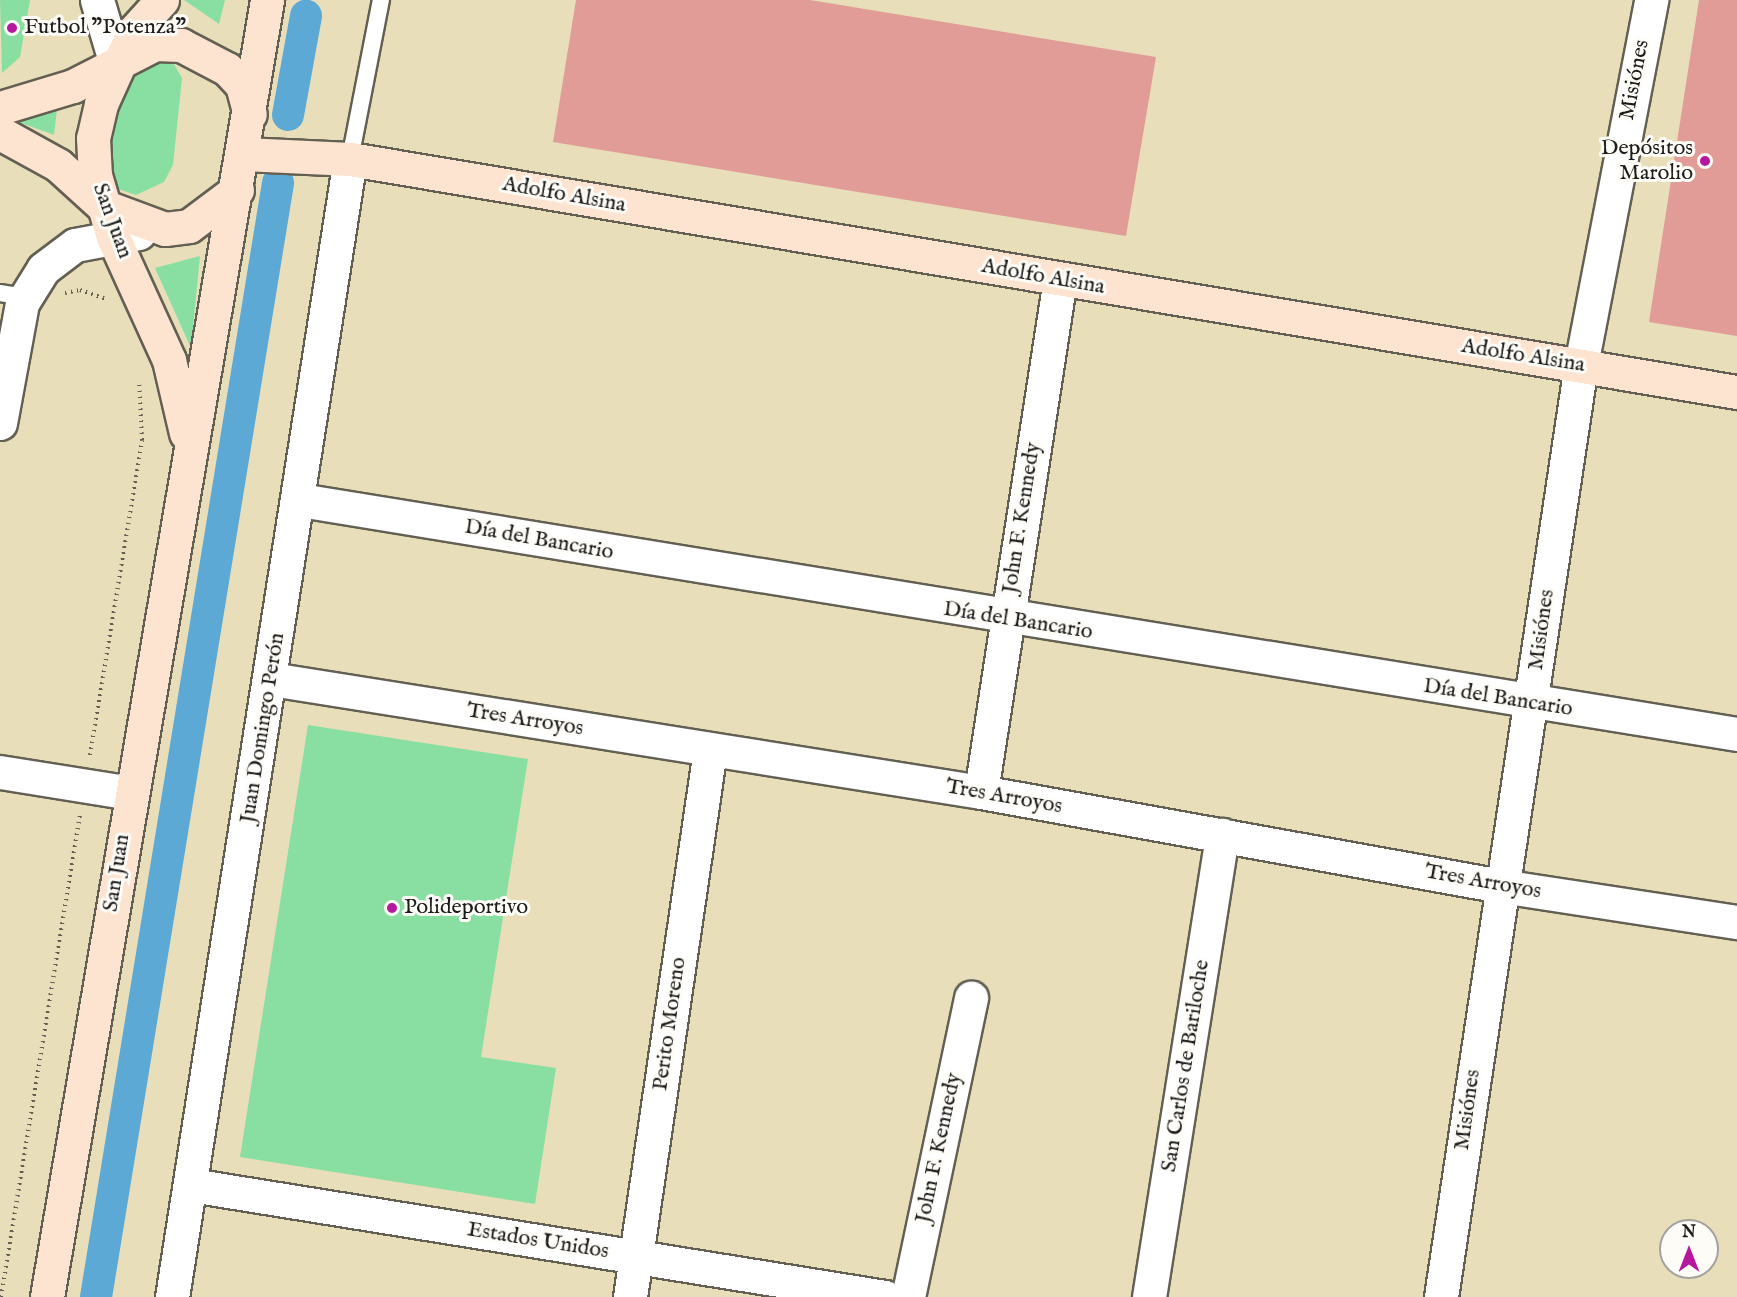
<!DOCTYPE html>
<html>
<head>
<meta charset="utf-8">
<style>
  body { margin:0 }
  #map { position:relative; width:1737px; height:1297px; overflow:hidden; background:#e8deb9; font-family:"IM FELL English",serif }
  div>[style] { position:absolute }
  .green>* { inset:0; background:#89dfa1 }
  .canal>* { height:32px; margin:-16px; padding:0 16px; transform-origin:16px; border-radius:16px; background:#5da9d6 }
  .building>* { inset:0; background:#e19c97 }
  .path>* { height:4px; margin-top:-2px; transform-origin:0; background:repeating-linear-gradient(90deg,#636053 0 1.5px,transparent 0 6px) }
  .roads { filter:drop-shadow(2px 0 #636053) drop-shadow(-2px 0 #636053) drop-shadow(0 2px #636053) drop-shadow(0 -2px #636053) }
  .lane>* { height:16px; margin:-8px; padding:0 8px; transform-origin:8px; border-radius:8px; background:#fff }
  .street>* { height:33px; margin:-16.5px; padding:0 16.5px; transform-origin:16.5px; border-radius:16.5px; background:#fff }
  .secondary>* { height:33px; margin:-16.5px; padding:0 16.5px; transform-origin:16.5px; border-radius:16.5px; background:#fde4d1 }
  .dots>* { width:16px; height:16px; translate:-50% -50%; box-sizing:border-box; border:3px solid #fdfcf7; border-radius:50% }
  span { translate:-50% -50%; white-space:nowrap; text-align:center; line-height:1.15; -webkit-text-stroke:6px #fdfcf7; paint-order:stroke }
  .poi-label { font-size:22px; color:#1c1c1c }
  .left { translate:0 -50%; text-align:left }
  .right { translate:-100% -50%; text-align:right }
  .street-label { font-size:22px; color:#1c1c1c }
  .north { position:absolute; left:1659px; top:1219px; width:60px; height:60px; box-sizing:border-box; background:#fdfcf7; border:2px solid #a3a29f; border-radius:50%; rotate:0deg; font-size:16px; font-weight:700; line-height:24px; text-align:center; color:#1c1c1c }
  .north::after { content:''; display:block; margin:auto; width:21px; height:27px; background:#b5179e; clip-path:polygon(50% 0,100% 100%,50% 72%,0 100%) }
</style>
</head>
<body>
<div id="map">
  <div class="green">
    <div style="clip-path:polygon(0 0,30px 0,20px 57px,2px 73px)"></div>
    <div style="clip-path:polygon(184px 0,225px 0,219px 24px)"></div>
    <div style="clip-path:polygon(170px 57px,182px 78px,173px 165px,164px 182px,136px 195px,115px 188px,99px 146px,122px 68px)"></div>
    <div style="clip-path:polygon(58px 101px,54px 135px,0 115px)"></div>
    <div style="clip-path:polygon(200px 256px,191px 348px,155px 268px)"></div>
    <div style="clip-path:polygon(308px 725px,528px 759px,481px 1057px,556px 1068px,535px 1204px,240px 1157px)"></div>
  </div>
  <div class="canal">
    <div style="left:288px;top:115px;width:101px;rotate:-79.7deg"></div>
    <div style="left:96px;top:1297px;width:1129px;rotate:-80.72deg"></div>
  </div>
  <div class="building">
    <div style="clip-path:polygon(576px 0,810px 0,1156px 57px,1126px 236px,553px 142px)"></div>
    <div style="clip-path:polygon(1699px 0,1737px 0,1737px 336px,1649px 322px)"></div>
  </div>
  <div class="path">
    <div style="left:65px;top:293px;width:15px;rotate:-11deg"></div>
    <div style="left:80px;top:290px;width:28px;rotate:19deg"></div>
    <div style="left:90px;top:755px;width:319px;rotate:-80.6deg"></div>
    <div style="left:142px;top:440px;width:60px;rotate:-92.9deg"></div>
    <div style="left:1px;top:1297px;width:488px;rotate:-80.7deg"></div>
  </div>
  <div class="roads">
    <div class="lane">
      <div style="left:350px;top:159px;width:162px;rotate:-79deg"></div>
      <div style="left:0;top:293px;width:26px;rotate:9deg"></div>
    </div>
    <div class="street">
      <div style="left:97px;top:0;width:67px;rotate:73.5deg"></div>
      <div style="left:0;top:423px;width:122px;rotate:-79.6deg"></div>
      <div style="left:22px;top:303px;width:40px;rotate:-58deg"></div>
      <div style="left:43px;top:269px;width:40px;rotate:-37deg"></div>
      <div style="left:75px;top:245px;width:65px;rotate:-10.6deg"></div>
      <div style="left:300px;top:500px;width:1456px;rotate:9.25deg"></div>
      <div style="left:271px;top:679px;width:719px;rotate:9.04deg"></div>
      <div style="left:981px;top:792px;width:528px;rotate:10.25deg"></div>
      <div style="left:1501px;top:886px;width:239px;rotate:8.7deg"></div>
      <div style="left:0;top:772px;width:133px;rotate:9.1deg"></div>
      <div style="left:981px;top:792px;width:519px;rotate:-81.25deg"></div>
      <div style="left:191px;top:1185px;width:703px;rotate:9.17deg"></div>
      <div style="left:172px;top:1297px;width:1152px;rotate:-81.11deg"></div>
      <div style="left:630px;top:1297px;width:553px;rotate:-81.68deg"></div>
      <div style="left:908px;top:1297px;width:306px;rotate:-78.1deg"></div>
      <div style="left:1149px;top:1297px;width:468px;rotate:-81deg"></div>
      <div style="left:1441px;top:1297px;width:942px;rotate:-81.46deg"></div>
      <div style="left:1581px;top:365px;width:372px;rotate:-79.1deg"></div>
    </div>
    <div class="secondary">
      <div style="left:162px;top:0;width:42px;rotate:132.1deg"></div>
      <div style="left:134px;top:31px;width:80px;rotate:114.3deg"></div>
      <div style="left:101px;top:104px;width:35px;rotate:103deg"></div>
      <div style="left:93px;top:138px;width:37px;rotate:87deg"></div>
      <div style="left:95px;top:175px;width:65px;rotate:73.8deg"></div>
      <div style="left:113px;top:237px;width:135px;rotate:65.5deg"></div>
      <div style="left:169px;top:360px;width:75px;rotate:76.9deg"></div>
      <div style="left:0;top:108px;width:76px;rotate:-16.8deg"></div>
      <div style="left:73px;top:86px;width:92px;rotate:-27.1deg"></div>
      <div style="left:155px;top:44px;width:26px;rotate:2deg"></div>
      <div style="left:181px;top:45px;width:52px;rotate:27.6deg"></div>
      <div style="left:227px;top:69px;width:22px;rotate:47deg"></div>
      <div style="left:242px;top:85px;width:30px;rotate:75deg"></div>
      <div style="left:0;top:133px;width:66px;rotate:28.9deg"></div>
      <div style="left:58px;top:165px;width:61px;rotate:42.3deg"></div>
      <div style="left:103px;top:206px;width:66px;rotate:20.4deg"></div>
      <div style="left:165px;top:229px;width:24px;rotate:-7deg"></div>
      <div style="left:189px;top:226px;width:60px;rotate:-36.9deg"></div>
      <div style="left:244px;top:154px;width:106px;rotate:2.7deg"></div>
      <div style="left:350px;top:159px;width:1406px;rotate:9.54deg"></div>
      <div style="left:47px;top:1297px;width:1316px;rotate:-80.37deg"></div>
    </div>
  </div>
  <div class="dots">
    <div style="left:12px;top:28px;background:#b5179e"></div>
    <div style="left:1705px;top:161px;background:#b5179e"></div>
    <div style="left:392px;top:908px;background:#b5179e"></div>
  </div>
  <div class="poi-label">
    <span class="left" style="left:24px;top:28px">Futbol "Potenza"</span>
    <span class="right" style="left:1693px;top:161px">Depósitos<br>Marolio</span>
    <span class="left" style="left:404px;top:908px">Polideportivo</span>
  </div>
  <div class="street-label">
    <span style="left:1635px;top:80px;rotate:-79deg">Misiónes</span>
    <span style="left:564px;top:195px;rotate:10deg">Adolfo Alsina</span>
    <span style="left:112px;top:221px;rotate:70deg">San Juan</span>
    <span style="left:1043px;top:277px;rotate:10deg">Adolfo Alsina</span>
    <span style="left:1523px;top:356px;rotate:9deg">Adolfo Alsina</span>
    <span style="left:1022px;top:518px;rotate:-81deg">John F. Kennedy</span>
    <span style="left:539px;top:540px;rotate:10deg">Día del Bancario</span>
    <span style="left:1018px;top:621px;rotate:9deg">Día del Bancario</span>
    <span style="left:1542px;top:630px;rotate:-82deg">Misiónes</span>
    <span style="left:1498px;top:698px;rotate:9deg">Día del Bancario</span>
    <span style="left:525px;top:720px;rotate:9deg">Tres Arroyos</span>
    <span style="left:263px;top:728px;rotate:-81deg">Juan Domingo Perón</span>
    <span style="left:1004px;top:797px;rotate:10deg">Tres Arroyos</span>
    <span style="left:117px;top:873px;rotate:-81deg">San Juan</span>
    <span style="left:1483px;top:882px;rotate:10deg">Tres Arroyos</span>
    <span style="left:670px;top:1024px;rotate:-82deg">Perito Moreno</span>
    <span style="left:1186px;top:1066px;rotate:-81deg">San Carlos de Bariloche</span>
    <span style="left:1468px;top:1110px;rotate:-82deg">Misiónes</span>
    <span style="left:939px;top:1148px;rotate:-78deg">John F. Kennedy</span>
    <span style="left:538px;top:1241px;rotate:9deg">Estados Unidos</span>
  </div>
  <div class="north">N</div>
</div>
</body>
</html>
